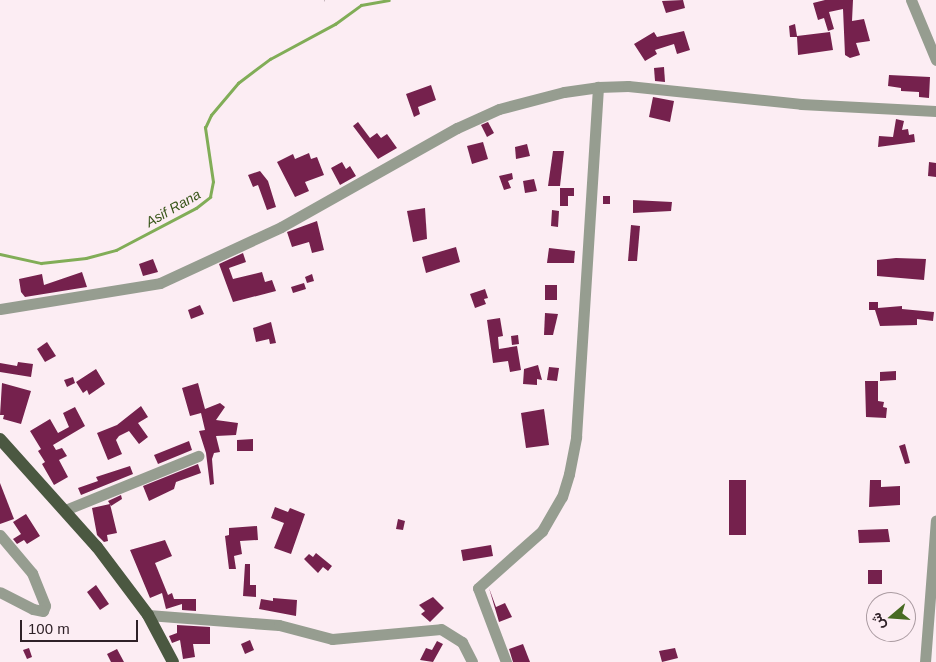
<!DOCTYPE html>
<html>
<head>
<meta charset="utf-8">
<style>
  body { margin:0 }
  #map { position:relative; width:936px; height:662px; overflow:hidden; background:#fcedf3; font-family:Helvetica,Vazirmatn,sans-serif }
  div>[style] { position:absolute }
  .stream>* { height:2.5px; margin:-1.25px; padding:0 1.25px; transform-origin:1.25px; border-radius:1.25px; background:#81ad57 }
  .building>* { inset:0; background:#75214d }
  .path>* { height:1px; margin-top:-0.5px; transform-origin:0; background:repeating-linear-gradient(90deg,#998b91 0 5px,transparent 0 7.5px) }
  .minor>* { height:11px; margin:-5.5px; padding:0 5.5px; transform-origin:5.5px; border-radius:5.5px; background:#969d90 }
  .major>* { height:12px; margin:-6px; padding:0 6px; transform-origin:6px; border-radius:6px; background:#4b5841 }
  span { translate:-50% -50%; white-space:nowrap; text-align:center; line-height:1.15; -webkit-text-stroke:5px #fcedf3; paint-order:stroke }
  .water-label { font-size:14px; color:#3a571b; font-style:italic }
  .north { position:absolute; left:866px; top:592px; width:50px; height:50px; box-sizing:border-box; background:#fcedf3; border:1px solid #aa9ba1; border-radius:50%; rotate:252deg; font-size:14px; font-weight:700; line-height:20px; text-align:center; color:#2f2127 }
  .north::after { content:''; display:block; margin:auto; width:18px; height:22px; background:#476a22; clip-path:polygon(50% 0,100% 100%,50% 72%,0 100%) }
  .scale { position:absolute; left:20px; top:620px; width:118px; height:22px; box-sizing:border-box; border:2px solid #2f2127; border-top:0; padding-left:6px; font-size:15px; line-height:18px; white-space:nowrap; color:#2f2127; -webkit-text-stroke:4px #fcedf3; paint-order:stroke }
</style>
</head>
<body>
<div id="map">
  <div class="stream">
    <div style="left:0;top:254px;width:42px;rotate:12.4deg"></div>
    <div style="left:41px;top:263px;width:45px;rotate:-6.3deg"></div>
    <div style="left:86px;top:258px;width:31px;rotate:-15deg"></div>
    <div style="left:116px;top:250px;width:90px;rotate:-27.7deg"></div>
    <div style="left:196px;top:208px;width:18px;rotate:-38deg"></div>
    <div style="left:210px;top:197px;width:15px;rotate:-79deg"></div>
    <div style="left:213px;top:182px;width:55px;rotate:-98.4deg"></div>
    <div style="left:205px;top:128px;width:14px;rotate:-65deg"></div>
    <div style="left:211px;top:115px;width:42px;rotate:-49.8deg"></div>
    <div style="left:238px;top:83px;width:40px;rotate:-37deg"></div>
    <div style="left:270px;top:59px;width:74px;rotate:-28.3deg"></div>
    <div style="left:335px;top:24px;width:32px;rotate:-36deg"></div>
    <div style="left:361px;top:5px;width:28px;rotate:-10deg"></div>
  </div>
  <div class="building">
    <div style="clip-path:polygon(683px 0,685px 8px,666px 13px,662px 1px)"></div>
    <div style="clip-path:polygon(825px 0,853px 0,852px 21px,864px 19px,870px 41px,856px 43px,860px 55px,850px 58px,845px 55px,843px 9px,829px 12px,834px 29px,828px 31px,824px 18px,818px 20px,813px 3px)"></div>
    <div style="clip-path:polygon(795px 24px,797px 36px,830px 32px,833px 50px,798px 55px,797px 37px,790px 37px,789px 26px)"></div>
    <div style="clip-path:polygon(684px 31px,690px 50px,677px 54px,674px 44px,655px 50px,657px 54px,645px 61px,634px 44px,654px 32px,657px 37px)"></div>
    <div style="clip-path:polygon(664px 67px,665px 82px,655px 81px,654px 68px)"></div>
    <div style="clip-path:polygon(889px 75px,930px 77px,929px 98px,919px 97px,919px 92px,901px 91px,901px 88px,888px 86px)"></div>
    <div style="clip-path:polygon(431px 85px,436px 100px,418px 107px,420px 114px,414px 117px,406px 94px)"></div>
    <div style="clip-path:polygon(653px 97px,674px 101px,670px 122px,649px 117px)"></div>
    <div style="clip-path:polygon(896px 119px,904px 121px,902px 130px,908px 129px,909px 135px,914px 134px,915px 142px,878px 147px,879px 136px,893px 137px)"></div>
    <div style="clip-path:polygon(358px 122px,370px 138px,377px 133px,381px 138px,387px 134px,397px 148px,378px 159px,353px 126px)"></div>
    <div style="clip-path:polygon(488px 122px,494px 133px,487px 137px,481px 125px)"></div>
    <div style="clip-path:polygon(483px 142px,488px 159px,472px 164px,467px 146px)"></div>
    <div style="clip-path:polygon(527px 144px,530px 156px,516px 159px,515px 147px)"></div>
    <div style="clip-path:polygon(553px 151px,564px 151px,560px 186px,548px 186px)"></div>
    <div style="clip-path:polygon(309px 153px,311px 159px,317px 157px,324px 175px,305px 182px,309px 191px,295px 197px,277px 162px,293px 154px,295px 159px)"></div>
    <div style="clip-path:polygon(342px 162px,346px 169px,350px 166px,356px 176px,340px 185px,331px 168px)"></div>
    <div style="clip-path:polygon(929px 162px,936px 163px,936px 177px,928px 176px)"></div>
    <div style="clip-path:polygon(260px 171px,268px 181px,276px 207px,267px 210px,258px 185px,253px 187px,248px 175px)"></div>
    <div style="clip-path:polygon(512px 173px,513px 179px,508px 181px,511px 188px,504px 190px,499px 176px)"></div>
    <div style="clip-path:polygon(534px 179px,537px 191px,525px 193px,523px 181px)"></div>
    <div style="clip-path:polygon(560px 188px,574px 188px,574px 196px,568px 196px,568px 206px,560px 206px)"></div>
    <div style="clip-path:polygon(603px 196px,610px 196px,610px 204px,603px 204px)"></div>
    <div style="clip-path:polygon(633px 200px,672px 202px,671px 211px,633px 213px)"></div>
    <div style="clip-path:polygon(425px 208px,427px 239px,413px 242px,407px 211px)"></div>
    <div style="clip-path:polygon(552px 210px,559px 211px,558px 227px,551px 226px)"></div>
    <div style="clip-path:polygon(317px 221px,324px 250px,312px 253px,309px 242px,292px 247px,287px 232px)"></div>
    <div style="clip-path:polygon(631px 225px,640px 226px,637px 261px,628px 261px)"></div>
    <div style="clip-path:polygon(456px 247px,460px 262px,426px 273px,422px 257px)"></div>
    <div style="clip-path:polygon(549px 248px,575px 251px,574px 263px,547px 263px)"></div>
    <div style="clip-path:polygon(243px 253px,246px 262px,229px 268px,233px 279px,262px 272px,265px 282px,272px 280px,276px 291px,233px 302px,219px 264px)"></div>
    <div style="clip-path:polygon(896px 258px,926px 259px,924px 280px,877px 276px,877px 260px)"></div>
    <div style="clip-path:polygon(153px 259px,158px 272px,143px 276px,139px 264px)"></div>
    <div style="clip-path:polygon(82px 272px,87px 287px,25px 297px,21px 292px,19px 279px,42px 274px,44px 285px)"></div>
    <div style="clip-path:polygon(312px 274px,314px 281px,307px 283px,305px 277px)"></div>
    <div style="clip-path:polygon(304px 283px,306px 289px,293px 293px,291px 287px)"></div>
    <div style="clip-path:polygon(545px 285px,557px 285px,557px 300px,545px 300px)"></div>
    <div style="clip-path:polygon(485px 289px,488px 298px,484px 299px,486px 304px,475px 308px,470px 294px)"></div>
    <div style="clip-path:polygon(869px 302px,878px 302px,878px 308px,902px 306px,902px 309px,934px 312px,933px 321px,917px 319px,917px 325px,880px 326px,875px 310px,869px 310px)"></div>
    <div style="clip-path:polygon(200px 305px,204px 314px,191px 319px,188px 310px)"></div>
    <div style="clip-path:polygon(545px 313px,558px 314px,553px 335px,544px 335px)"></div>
    <div style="clip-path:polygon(500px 318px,503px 336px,498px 337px,499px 349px,517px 346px,521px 370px,510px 372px,508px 361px,493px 363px,487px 320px)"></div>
    <div style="clip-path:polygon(271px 322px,276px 343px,270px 344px,269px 339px,256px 342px,253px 328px)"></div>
    <div style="clip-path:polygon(518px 335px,519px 344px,512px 345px,511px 336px)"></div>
    <div style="clip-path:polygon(47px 342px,56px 356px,45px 362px,37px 349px)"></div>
    <div style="clip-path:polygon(18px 362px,33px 364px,31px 377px,0 372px,0 363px,17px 366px)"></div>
    <div style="clip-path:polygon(538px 365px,542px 380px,537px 379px,537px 385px,523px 384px,524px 369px)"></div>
    <div style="clip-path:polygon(549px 367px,559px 368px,557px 381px,547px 380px)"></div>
    <div style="clip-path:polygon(96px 369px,105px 384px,89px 395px,87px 390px,83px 393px,76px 382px)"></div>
    <div style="clip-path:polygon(896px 371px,896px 380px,880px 381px,880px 372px)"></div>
    <div style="clip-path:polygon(73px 377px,75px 383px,67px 387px,64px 380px)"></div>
    <div style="clip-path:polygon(865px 381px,878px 381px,878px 401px,884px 402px,883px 407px,887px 408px,886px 418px,866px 417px)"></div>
    <div style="clip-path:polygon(2px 383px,31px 391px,21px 424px,3px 419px,4px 415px,0 415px)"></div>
    <div style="clip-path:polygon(198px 383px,205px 409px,220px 403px,225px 407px,216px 420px,238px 423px,236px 435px,216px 436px,220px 452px,214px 453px,212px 459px,214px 484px,210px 485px,206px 453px,199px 431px,205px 430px,201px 413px,190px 416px,182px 388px)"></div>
    <div style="clip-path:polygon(141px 406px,148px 417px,138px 423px,148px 437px,139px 444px,129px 431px,119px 436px,116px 440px,122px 454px,108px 460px,97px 433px,117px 425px)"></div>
    <div style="clip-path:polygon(75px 407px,85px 426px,53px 445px,56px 450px,62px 448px,67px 456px,59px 460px,68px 477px,54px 485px,42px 464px,45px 462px,38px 451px,41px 449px,30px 431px,50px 419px,58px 433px,69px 427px,63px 413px)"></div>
    <div style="clip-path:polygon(544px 409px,549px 445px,526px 448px,521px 413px)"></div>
    <div style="clip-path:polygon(253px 439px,253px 451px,237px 451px,237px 440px)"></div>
    <div style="clip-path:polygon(189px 441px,192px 450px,158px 464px,154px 455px)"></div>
    <div style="clip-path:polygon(905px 444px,910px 463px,905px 464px,899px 446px)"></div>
    <div style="clip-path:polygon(198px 464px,201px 473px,176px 482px,174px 489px,149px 501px,143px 486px)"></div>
    <div style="clip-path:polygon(130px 466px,133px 474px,81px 495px,78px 488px,98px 481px,96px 477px)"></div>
    <div style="clip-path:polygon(729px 480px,746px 480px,746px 535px,729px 535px)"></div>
    <div style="clip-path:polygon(870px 480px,881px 480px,881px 487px,900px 486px,900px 505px,869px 507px)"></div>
    <div style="clip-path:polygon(0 483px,14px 519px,0 524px)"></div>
    <div style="clip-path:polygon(121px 495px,122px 499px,111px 506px,108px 501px)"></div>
    <div style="clip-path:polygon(110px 504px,117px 533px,107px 535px,108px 541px,104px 542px,97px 535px,92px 508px)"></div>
    <div style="clip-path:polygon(275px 507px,288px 512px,290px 508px,305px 514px,291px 554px,274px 548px,284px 523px,271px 518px)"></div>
    <div style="clip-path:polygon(26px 514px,40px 536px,27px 544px,24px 540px,17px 544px,13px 539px,21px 534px,13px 522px)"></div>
    <div style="clip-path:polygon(398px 519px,405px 521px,403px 530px,396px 529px)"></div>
    <div style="clip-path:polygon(257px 526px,258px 540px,240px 541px,242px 554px,234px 556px,236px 569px,229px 569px,225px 536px,229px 535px,229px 528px)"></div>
    <div style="clip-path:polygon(888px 529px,890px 542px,859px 543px,858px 530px)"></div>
    <div style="clip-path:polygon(165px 540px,172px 556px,155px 563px,168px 595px,172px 593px,174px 599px,196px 599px,196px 611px,182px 610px,182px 604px,166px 609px,162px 593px,150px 598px,130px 550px)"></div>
    <div style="clip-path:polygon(491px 545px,493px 556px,463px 561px,461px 550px)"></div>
    <div style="clip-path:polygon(316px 553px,332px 566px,328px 571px,323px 567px,318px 573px,304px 559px,309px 554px,313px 557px)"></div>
    <div style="clip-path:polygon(245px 564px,250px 564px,250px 585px,256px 585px,256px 597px,243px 596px)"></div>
    <div style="clip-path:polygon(868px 570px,882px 570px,882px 584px,868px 584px)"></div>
    <div style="clip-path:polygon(96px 585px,109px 604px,100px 610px,87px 592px)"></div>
    <div style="clip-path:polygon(489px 588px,496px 607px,505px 603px,512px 617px,499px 622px)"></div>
    <div style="clip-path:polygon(433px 597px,444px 608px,430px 622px,421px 614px,425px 611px,419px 605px)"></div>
    <div style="clip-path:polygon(273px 598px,297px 600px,296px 616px,259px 609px,261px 599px,273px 601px)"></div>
    <div style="clip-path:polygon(177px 625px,210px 627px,210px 644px,193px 644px,195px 657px,183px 659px,180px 640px,172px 643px,169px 636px,177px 633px)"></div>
    <div style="clip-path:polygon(250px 640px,254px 650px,245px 654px,241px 644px)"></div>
    <div style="clip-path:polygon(437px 641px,443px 644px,433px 662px,420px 660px,426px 648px,432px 650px)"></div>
    <div style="clip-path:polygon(523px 644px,530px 662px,513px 662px,509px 649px)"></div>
    <div style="clip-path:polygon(29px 648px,32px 657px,27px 659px,23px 650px)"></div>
    <div style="clip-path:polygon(675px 648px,678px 658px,662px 662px,659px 651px)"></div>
    <div style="clip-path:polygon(117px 649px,124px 662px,111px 662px,107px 654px)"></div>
  </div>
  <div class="path">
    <div style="left:324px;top:0;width:1px;rotate:45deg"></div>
  </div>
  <div class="minor">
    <div style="left:911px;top:0;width:65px;rotate:67.4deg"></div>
    <div style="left:0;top:309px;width:162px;rotate:-9.2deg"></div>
    <div style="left:160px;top:283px;width:133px;rotate:-24.8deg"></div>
    <div style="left:281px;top:227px;width:202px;rotate:-29.4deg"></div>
    <div style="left:457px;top:128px;width:46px;rotate:-24.3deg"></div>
    <div style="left:499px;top:109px;width:67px;rotate:-14.7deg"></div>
    <div style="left:564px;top:92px;width:34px;rotate:-8deg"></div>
    <div style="left:598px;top:87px;width:30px;rotate:-2deg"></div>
    <div style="left:628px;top:86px;width:174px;rotate:5.9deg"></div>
    <div style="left:801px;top:104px;width:135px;rotate:3deg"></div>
    <div style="left:65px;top:510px;width:144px;rotate:-22.1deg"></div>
    <div style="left:0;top:535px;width:50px;rotate:49.9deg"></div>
    <div style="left:32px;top:573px;width:35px;rotate:68deg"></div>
    <div style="left:45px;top:606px;width:5px;rotate:112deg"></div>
    <div style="left:43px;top:611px;width:10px;rotate:-169deg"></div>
    <div style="left:33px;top:609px;width:37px;rotate:-153deg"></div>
    <div style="left:148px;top:615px;width:131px;rotate:4.4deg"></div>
    <div style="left:279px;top:625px;width:55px;rotate:14.8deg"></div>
    <div style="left:332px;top:639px;width:109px;rotate:-5.2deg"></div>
    <div style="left:441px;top:629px;width:25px;rotate:32deg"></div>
    <div style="left:462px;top:642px;width:22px;rotate:63deg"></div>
    <div style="left:506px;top:662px;width:79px;rotate:-110.7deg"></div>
    <div style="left:478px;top:588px;width:86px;rotate:-41.7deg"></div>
    <div style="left:542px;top:531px;width:39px;rotate:-60deg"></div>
    <div style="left:562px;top:497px;width:24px;rotate:-73deg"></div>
    <div style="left:569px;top:474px;width:38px;rotate:-79deg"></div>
    <div style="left:576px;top:437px;width:351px;rotate:-86.4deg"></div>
    <div style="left:925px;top:662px;width:142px;rotate:-85.6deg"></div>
  </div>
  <div class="major">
    <div style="left:0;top:439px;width:145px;rotate:48.1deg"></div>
    <div style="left:97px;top:547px;width:85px;rotate:53.1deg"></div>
    <div style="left:148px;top:615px;width:53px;rotate:62deg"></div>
  </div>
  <div class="water-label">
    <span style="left:173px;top:208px;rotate:-30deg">Asif Rana</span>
  </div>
  <div class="north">ش</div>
  <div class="scale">100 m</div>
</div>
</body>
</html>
